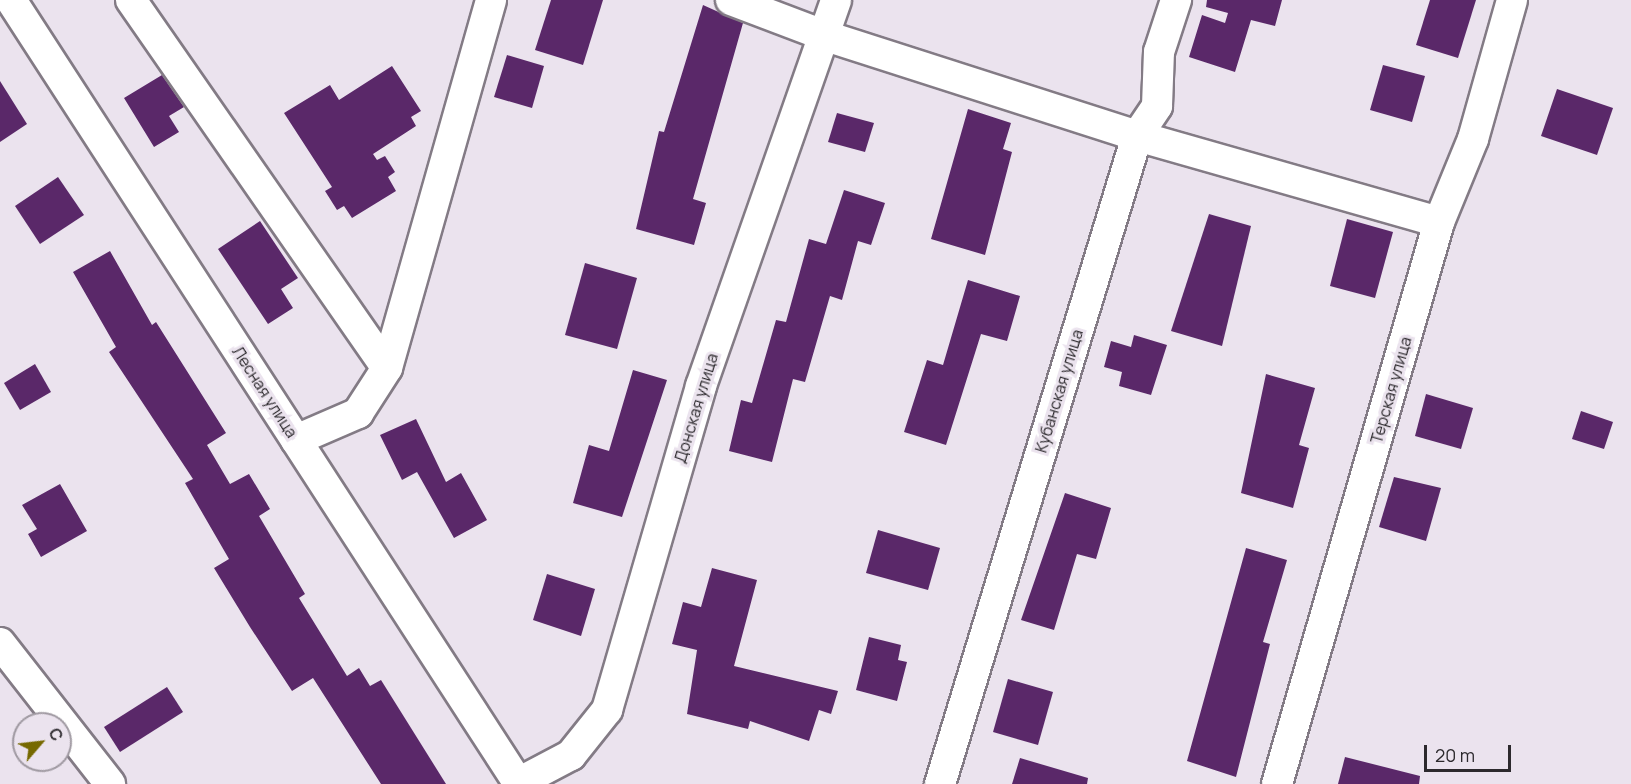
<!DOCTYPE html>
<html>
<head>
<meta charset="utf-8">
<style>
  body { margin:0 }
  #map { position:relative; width:1631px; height:784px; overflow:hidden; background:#ebe3ee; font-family:Manrope,sans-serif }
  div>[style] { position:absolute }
  .building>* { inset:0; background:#5a2869 }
  .roads { filter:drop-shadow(2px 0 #837b85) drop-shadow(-2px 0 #837b85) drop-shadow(0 2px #837b85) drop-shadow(0 -2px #837b85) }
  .minor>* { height:30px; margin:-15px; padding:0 15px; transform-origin:15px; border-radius:15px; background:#fff }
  span { translate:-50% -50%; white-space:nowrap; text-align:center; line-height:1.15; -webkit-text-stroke:6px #ebe3ee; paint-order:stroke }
  .street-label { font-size:16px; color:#2c292d }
  .north { position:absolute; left:12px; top:712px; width:60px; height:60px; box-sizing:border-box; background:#ebe3ee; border:2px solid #9f99a1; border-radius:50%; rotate:62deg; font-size:16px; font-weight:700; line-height:24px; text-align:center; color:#2c292d }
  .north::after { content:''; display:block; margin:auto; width:21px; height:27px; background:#766900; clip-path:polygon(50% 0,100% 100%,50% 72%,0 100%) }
  .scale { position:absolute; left:1424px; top:745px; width:87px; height:27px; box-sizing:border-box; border:3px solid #2c292d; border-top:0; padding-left:8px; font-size:18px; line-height:21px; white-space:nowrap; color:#2c292d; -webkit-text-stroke:4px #ebe3ee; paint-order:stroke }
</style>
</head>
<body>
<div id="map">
  <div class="building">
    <div style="clip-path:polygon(551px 0,603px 0,583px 65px,535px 50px)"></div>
    <div style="clip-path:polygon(1207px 0,1282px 0,1275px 26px,1251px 20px,1235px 72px,1189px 57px,1202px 15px,1225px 23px,1228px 13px,1206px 7px)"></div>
    <div style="clip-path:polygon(1430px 0,1476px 0,1458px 58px,1416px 45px)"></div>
    <div style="clip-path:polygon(703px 5px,743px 23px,693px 199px,706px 203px,694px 245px,636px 229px,659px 131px,664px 132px)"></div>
    <div style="clip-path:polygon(507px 55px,544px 66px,532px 108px,494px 97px)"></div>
    <div style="clip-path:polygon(1383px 65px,1425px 76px,1412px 122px,1370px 110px)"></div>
    <div style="clip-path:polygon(392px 66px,421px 111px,411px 117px,416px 126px,373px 154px,377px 160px,385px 156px,395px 172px,388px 177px,396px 191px,352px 218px,344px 206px,337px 210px,325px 191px,332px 187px,284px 113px,330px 85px,339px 100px)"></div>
    <div style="clip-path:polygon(162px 75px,184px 107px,169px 116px,179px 132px,154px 147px,124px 98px)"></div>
    <div style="clip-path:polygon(0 81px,27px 124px,0 142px)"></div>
    <div style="clip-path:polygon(1557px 89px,1613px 108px,1597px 155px,1541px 136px)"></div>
    <div style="clip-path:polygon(968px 109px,1011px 123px,1003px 149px,1012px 152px,985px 255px,931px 239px)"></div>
    <div style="clip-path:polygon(837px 113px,874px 123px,865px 152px,828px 142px)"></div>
    <div style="clip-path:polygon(58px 177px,84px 215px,40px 244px,15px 206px)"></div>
    <div style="clip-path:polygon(844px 190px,885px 203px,871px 245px,858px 241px,842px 300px,830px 296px,805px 382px,793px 379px,772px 462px,729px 451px,741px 400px,752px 403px,776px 320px,786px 322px,809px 239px,826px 244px)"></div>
    <div style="clip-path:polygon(1209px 214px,1251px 226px,1222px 346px,1171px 331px)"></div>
    <div style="clip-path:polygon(1347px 219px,1393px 232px,1375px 298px,1330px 286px)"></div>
    <div style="clip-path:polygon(260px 221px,298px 278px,281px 289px,293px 308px,268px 324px,218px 249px)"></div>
    <div style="clip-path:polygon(110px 251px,152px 325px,156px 322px,226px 433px,207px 445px,230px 484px,249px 474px,270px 509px,259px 516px,305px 594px,299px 598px,347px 676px,359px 668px,370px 686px,381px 680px,446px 784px,381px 784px,313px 678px,292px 691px,250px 627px,214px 568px,229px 559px,185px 483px,193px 479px,109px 352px,116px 347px,73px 272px)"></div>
    <div style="clip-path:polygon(585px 263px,637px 278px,617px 349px,565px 335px)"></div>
    <div style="clip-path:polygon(968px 280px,1020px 296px,1007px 341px,981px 334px,946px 445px,904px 432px,927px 360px,943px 365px)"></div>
    <div style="clip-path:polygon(1134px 335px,1167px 345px,1151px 395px,1119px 386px,1122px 372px,1104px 367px,1111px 341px,1131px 347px)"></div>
    <div style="clip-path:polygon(35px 364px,51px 392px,20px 410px,4px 383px)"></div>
    <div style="clip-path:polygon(633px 370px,667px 380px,622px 517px,573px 503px,589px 445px,609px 451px)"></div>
    <div style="clip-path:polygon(1266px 374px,1315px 388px,1299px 445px,1309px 448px,1293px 508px,1241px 493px)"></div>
    <div style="clip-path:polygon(1426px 394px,1473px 408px,1461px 449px,1415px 436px)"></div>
    <div style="clip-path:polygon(1581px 411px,1613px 422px,1604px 449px,1572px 439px)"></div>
    <div style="clip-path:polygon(416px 419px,446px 482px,461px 473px,487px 520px,454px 538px,417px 472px,402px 480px,380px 435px)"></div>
    <div style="clip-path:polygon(1394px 477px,1441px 488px,1426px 541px,1379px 527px)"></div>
    <div style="clip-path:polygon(60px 484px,87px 531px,41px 557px,28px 534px,37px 529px,22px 505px)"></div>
    <div style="clip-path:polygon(1065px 493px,1111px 508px,1096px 559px,1077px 554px,1054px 630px,1021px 620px)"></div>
    <div style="clip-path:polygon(878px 530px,940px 548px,928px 590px,866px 573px)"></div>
    <div style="clip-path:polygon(1246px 548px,1287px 560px,1263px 642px,1270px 644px,1236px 777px,1187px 761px)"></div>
    <div style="clip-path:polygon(712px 568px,757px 580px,734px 666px,838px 691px,831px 714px,819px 710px,809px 741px,750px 721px,748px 729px,687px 714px,697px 650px,672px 644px,683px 602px,701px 607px)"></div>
    <div style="clip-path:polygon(547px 574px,595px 589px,581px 636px,533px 620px)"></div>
    <div style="clip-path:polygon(869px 637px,901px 645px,898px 660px,907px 662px,897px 701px,856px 690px)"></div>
    <div style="clip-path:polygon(1008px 679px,1053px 692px,1038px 745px,993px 732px)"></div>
    <div style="clip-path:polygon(167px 687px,183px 712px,120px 752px,104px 727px)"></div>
    <div style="clip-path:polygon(1345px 757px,1420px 776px,1419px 784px,1338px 784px)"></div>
    <div style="clip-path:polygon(1020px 758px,1088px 778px,1087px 784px,1012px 784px)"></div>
  </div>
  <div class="roads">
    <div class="minor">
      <div style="left:11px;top:0;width:934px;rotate:57.06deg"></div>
      <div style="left:131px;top:0;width:448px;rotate:55.2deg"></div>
      <div style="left:731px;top:0;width:102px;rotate:20.8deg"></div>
      <div style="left:826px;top:36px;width:327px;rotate:17.8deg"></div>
      <div style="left:1137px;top:136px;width:314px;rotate:15.9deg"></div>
      <div style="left:296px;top:440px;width:68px;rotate:-23.5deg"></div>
      <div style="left:358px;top:413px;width:54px;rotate:-57.2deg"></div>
      <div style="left:387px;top:368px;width:382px;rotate:-74.2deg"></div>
      <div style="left:0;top:643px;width:179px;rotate:52deg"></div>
      <div style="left:518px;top:783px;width:60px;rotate:-27.8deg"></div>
      <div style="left:571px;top:755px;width:58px;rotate:-51.3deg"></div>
      <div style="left:607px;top:710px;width:337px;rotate:-73.8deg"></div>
      <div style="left:701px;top:386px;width:409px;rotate:-70.7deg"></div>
      <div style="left:940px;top:784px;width:677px;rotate:-73.09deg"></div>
      <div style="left:1137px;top:136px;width:36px;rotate:-56deg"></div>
      <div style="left:1157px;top:106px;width:54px;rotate:-87.9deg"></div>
      <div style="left:1159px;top:52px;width:55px;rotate:-71.9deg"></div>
      <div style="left:1277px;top:784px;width:585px;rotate:-73.92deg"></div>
      <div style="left:1439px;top:222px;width:90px;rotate:-67.7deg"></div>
      <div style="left:1473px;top:139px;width:144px;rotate:-74.3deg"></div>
    </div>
  </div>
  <div class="street-label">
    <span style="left:1391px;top:390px;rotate:-74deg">Терская улица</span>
    <span style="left:1059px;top:391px;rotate:-73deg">Кубанская улица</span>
    <span style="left:265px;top:392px;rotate:57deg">Лесная улица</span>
    <span style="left:696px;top:408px;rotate:-73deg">Донская улица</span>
  </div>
  <div class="north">С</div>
  <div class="scale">20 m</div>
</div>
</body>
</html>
